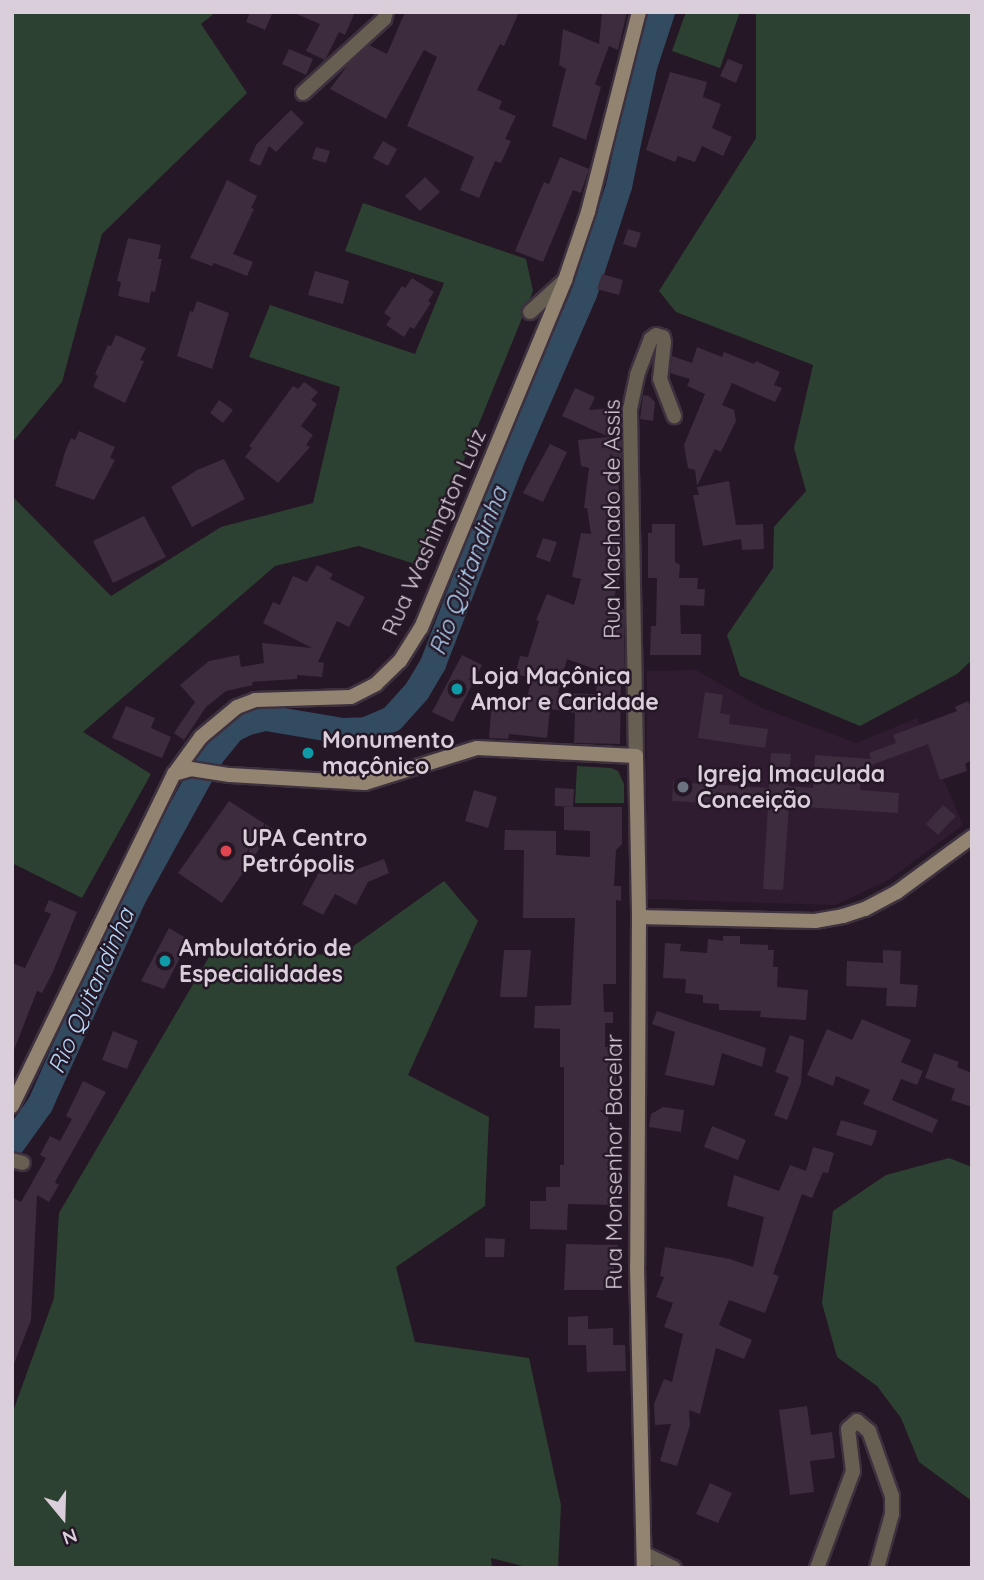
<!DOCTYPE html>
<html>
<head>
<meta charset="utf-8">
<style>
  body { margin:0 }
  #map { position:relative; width:984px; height:1580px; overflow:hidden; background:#251726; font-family:Quicksand,sans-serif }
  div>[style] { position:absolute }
  .built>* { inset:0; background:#301c30 }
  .green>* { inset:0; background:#2c4131 }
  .river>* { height:26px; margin:-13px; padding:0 13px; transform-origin:13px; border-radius:13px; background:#334b61 }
  .building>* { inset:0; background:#3c2c3d }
  .roads { filter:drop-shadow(2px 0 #3e313f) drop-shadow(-2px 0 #3e313f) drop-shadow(0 2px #3e313f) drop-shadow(0 -2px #3e313f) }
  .street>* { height:14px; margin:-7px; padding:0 7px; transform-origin:7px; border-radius:7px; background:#685f53 }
  .secondary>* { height:14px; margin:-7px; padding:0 7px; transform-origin:7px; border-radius:7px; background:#938472 }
  .dots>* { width:19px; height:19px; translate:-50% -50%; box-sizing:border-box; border:4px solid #251726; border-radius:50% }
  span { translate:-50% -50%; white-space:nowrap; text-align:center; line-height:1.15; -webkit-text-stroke:5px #251726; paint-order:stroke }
  .street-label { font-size:23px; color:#d9ced9 }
  .poi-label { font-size:23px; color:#d9ced9; font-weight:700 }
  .left { translate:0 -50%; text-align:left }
  .water-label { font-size:24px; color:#b1d6f8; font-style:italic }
  .frame { position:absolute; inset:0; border:14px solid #d9ced9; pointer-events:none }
  .north { position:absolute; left:28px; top:1482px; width:70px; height:70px; -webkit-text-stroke:5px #251726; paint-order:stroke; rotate:161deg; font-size:19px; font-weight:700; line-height:28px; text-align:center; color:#d9ced9 }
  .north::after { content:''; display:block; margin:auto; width:24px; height:32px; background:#d9ced9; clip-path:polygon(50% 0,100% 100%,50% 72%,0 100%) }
</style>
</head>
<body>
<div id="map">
  <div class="built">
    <div style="clip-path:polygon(696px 670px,762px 708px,856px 743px,917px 718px,963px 825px,887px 881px,835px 905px,646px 899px,647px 671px)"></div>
  </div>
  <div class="green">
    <div style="clip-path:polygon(12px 12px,216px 12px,201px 24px,247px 93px,102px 234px,62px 382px,12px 443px)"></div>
    <div style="clip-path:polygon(686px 12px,740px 12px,720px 68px,672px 51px)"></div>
    <div style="clip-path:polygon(756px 12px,972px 12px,972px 660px,957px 674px,860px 726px,740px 676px,727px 635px,773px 568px,774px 527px,806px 491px,794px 448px,813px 365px,676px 312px,659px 291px,756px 138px)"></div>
    <div style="clip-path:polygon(363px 203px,526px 259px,533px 291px,421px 566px,359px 546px,275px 566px,83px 732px,151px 774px,82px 898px,12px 863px,12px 496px,111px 596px,221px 527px,313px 503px,340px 387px,249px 357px,270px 305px,415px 354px,444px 283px,345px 251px)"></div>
    <div style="clip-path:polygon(577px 766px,611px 768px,618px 771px,624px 784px,624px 803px,575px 803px)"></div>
    <div style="clip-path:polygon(444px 881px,478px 921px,408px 1075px,489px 1117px,485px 1206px,396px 1267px,415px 1342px,529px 1358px,561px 1505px,558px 1568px,530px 1568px,491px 1558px,492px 1568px,12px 1568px,12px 1414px,54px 1298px,59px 1213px,212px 952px,341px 955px)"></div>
    <div style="clip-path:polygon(949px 1158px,972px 1167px,972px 1501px,919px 1462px,901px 1418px,877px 1386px,837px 1357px,822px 1303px,833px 1211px,886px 1175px)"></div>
  </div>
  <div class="river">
    <div style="left:12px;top:1144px;width:48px;rotate:-54.3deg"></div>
    <div style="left:40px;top:1105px;width:227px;rotate:-65.8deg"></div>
    <div style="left:133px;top:898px;width:162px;rotate:-61.2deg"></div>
    <div style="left:211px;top:756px;width:33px;rotate:-51deg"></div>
    <div style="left:232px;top:730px;width:18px;rotate:-27deg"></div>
    <div style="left:248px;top:722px;width:18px;rotate:-13deg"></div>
    <div style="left:266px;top:718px;width:78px;rotate:9.6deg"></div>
    <div style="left:343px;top:731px;width:23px;rotate:-2deg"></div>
    <div style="left:366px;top:730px;width:28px;rotate:-23deg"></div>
    <div style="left:392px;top:719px;width:38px;rotate:-48deg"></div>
    <div style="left:417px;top:691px;width:31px;rotate:-59deg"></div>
    <div style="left:433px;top:664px;width:214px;rotate:-68.9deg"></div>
    <div style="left:510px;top:464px;width:185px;rotate:-66.5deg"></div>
    <div style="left:584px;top:294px;width:114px;rotate:-72deg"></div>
    <div style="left:619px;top:186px;width:122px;rotate:-78.1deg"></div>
    <div style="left:644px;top:67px;width:58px;rotate:-71.9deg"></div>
  </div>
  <div class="building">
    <div style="clip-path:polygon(250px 12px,273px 12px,265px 30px,246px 22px)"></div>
    <div style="clip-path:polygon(292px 12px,355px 12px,345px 35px,339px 32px,325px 60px,306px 51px,320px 24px)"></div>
    <div style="clip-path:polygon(405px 12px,519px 12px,504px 46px,500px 44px,477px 90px,502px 101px,499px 109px,516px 116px,505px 139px,511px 141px,501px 163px,495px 161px,479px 198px,460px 190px,474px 157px,407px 126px,437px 57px,424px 50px,386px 119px,330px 89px,347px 66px,369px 45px,387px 54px)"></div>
    <div style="clip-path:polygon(602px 12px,627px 12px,618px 50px,609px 46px,595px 84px,601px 87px,586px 140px,552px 126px,566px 69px,559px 65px,563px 29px,599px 44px)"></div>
    <div style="clip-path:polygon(289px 49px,313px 59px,306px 75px,282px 64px)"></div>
    <div style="clip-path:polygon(728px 59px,743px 65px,736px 83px,720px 76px)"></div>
    <div style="clip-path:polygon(670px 72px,707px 82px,703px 97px,721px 104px,712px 128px,732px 137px,723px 156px,702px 146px,695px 162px,678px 156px,675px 162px,646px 150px)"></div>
    <div style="clip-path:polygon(291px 110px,304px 123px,276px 152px,269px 146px,260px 166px,249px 161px,256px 145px)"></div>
    <div style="clip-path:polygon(383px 141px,397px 149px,388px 166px,373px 158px)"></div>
    <div style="clip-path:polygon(316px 147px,330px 151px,326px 163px,312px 159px)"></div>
    <div style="clip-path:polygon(560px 157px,589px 169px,581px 193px,573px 190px,543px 262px,515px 251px,544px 182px,549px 184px)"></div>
    <div style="clip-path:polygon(425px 177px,440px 192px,420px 211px,405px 196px)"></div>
    <div style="clip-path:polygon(227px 180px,257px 196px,251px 208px,254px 209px,233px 254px,253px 262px,247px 276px,214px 263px,212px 266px,190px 258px)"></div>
    <div style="clip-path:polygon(628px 229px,641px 233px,636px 248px,623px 244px)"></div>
    <div style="clip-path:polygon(128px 238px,161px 245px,158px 259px,162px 259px,155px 292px,151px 291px,149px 303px,118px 296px,121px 282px,117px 281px)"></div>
    <div style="clip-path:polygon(315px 271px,349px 281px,343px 304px,308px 295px)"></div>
    <div style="clip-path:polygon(602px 274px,623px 280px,619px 295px,597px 289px)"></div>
    <div style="clip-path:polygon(412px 278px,434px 292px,428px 301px,431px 303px,414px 329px,410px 327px,404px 337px,386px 325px,391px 318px,384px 313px,402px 286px,405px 288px)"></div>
    <div style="clip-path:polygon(197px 301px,229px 313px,212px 369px,177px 356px,190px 311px,193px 312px)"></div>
    <div style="clip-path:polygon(116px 335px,146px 348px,140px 360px,144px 361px,125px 403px,93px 387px,98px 376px,95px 374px,108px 345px,111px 346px)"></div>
    <div style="clip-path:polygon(697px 347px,722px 357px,724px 352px,754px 364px,756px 361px,780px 372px,774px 385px,782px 388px,775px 402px,732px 383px,722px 405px,734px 410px,736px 421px,721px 452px,715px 449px,697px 486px,695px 470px,688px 468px,684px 445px,705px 394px,687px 386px,690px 379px,670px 373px,672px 356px,692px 363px)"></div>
    <div style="clip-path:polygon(304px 382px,318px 392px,311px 400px,317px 404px,301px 426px,313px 435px,306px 445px,310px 447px,278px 483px,245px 457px,252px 448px,249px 446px,293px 386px,298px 389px)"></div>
    <div style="clip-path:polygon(evenodd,575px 388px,595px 397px,589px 410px,621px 407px,621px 459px,617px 460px,623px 564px,610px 613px,624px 609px,625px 686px,621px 686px,620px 744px,574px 743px,575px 713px,550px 709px,547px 738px,509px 734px,508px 739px,489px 738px,492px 699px,527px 698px,532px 678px,515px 674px,520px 656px,528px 657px,539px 621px,536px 620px,547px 594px,574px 605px,581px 579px,572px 577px,581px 533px,591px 534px,587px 508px,584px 508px,589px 468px,581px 466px,578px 440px,609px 437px,562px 416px,575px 388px,567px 659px,597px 670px,596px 694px,558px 693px,567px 659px)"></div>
    <div style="clip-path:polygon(643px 395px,649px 396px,655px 402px,653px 421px,640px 419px)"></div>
    <div style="clip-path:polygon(219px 400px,233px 410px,223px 423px,210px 413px)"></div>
    <div style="clip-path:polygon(79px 431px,115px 447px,110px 458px,115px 460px,94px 500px,55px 486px,65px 452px,71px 438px,75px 440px)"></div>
    <div style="clip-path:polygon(550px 444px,567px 452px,543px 502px,523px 493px)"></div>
    <div style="clip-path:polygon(224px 459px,245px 499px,192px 527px,171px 487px,197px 470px)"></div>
    <div style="clip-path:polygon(729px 481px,736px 525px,763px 524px,764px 549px,742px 550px,741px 539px,703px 546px,693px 495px,699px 495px,697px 487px)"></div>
    <div style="clip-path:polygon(144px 516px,166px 557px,113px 583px,93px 541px)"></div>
    <div style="clip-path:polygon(652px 524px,675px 524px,675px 562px,680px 565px,679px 578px,698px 578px,697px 589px,705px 589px,704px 606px,680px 605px,681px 634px,701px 634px,701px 655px,650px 655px,651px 626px,656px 626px,657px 578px,648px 578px,648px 533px,652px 533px)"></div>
    <div style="clip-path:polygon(543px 538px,557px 542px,550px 562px,536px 557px)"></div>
    <div style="clip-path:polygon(317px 565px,333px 574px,330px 579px,365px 597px,349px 627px,337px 621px,318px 662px,324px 663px,322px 677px,297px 675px,297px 679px,252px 682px,253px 685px,226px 691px,206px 707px,184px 740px,174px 733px,195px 702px,180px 685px,209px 661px,239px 655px,241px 667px,264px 663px,262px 643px,312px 648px,263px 623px,273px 602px,280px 605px,293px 576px,307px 582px)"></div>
    <div style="clip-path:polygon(462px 655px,482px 665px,453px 722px,432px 712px)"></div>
    <div style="clip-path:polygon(705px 692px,723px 695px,720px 713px,730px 715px,729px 724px,768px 729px,765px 748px,698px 738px)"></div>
    <div style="clip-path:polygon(968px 701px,972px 709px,972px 760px,965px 764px,967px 771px,940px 780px,928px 744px,861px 769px,860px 790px,899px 793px,898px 813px,789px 806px,783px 890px,763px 889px,768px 807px,672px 801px,673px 782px,769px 788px,771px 753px,791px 754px,788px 786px,813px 788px,815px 755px,871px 759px,869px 753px,896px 743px,893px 735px,957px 711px,955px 707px)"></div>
    <div style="clip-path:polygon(126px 706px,155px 718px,151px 728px,171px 737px,162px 758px,112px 738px)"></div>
    <div style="clip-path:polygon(555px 788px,574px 789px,573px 807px,555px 806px)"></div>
    <div style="clip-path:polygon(474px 790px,497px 797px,488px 828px,465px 821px)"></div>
    <div style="clip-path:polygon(229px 801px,273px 829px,222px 903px,178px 873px)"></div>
    <div style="clip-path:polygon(943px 805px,956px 816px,938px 835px,926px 824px)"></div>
    <div style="clip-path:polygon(564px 807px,622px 807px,622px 844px,616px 850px,614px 886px,621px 886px,621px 901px,616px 900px,616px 984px,603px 984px,604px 1012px,613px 1012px,613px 1023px,605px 1023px,605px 1047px,619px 1047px,614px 1103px,608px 1104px,610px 1166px,617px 1166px,617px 1205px,568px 1204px,567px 1230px,530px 1229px,530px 1201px,546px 1201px,546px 1187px,560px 1187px,560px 1165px,564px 1165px,564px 1067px,560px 1067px,560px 1029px,534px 1028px,535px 1006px,571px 1005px,575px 918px,523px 918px,524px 850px,504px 850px,505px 830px,556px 831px,556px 855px,590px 857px,590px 831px,564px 830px)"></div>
    <div style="clip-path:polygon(326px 859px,350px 872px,384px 859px,389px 873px,368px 882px,356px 905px,335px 894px,323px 915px,302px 904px)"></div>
    <div style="clip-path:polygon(49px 900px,77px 912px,53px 972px,42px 993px,37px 991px,12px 1055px,12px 963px,25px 968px,51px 914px,44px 911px)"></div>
    <div style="clip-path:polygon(169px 928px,189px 940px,164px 989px,141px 981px)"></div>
    <div style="clip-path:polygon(723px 936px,740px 936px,740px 944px,768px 945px,768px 950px,774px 950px,773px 967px,778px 967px,777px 987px,808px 990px,806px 1020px,760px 1017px,761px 1011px,719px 1010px,719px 1004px,703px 1003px,703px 995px,685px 993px,686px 979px,663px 978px,665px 943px,681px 944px,680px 951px,707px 953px,708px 939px,723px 941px)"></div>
    <div style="clip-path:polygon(504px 950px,531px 950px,527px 997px,500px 997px)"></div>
    <div style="clip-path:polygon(883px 950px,901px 951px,900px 984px,918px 985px,916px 1007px,886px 1006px,887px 988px,846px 986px,847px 961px,883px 963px)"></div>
    <div style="clip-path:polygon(657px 1011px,766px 1048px,762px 1067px,722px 1053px,714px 1086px,665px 1075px,675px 1032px,652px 1024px)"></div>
    <div style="clip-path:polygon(862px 1019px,911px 1040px,901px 1062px,923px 1071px,917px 1085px,901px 1079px,892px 1100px,938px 1120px,932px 1133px,863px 1104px,870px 1090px,836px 1076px,833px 1086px,807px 1075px,827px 1029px,852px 1040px)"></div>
    <div style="clip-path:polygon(113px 1031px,138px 1041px,127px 1069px,102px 1060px)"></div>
    <div style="clip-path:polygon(790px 1035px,804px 1040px,801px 1083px,787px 1120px,774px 1115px,789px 1077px,775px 1072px)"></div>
    <div style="clip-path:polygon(934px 1053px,959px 1062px,957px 1067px,972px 1073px,972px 1107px,951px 1100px,955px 1089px,925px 1078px)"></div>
    <div style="clip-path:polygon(83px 1081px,106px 1092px,55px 1182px,59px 1185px,49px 1202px,37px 1195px,31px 1320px,12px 1369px,12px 1197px,21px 1202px,46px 1158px,40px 1155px,50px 1136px,60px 1141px,72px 1119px,66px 1116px)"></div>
    <div style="clip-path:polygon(663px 1107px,684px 1110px,681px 1132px,649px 1127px,651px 1114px)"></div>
    <div style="clip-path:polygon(841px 1120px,877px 1131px,872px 1146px,836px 1135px)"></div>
    <div style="clip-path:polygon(712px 1126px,746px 1140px,738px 1160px,704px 1147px)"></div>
    <div style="clip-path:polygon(813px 1147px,834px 1153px,828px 1173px,823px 1172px,812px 1198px,802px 1194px,773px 1274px,779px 1276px,765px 1313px,729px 1300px,719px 1325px,752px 1340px,744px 1359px,716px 1348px,700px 1414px,689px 1410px,690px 1425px,677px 1466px,660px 1461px,671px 1424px,655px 1425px,654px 1404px,664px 1379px,672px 1382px,683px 1334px,664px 1327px,673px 1303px,656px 1297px,664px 1277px,660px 1276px,665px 1247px,730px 1259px,753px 1267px,764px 1217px,727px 1206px,734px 1175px,779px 1191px,790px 1165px,806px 1171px)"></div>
    <div style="clip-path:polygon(485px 1238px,505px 1239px,504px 1257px,485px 1257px)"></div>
    <div style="clip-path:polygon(566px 1244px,618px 1245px,618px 1263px,614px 1263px,614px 1290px,564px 1290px)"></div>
    <div style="clip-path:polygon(588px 1316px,588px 1329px,613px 1328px,613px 1345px,625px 1345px,626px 1371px,587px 1372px,586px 1345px,568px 1345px,568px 1317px)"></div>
    <div style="clip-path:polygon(807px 1406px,811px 1435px,832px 1432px,835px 1458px,810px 1461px,814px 1492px,790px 1495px,779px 1410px)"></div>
    <div style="clip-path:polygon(710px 1483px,732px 1493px,718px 1523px,696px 1514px)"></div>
  </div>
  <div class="roads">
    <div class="street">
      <div style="left:303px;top:93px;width:110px;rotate:-42.4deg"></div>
      <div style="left:384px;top:19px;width:7px;rotate:-74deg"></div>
      <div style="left:530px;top:312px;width:47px;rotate:-42.4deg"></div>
      <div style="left:636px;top:756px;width:347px;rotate:-91deg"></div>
      <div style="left:630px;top:409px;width:35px;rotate:-78deg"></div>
      <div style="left:637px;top:375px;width:39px;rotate:-69deg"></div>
      <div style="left:651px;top:339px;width:6px;rotate:-39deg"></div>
      <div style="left:656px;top:335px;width:7px;rotate:16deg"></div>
      <div style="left:663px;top:337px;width:5px;rotate:79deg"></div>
      <div style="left:664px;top:342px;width:37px;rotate:96deg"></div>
      <div style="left:660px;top:379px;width:40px;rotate:69deg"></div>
      <div style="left:12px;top:1160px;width:11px;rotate:15deg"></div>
      <div style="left:645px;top:1554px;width:32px;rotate:26deg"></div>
      <div style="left:817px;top:1568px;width:103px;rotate:-69.6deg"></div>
      <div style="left:853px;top:1471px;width:42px;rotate:-96.8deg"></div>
      <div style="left:848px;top:1429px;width:12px;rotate:-42deg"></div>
      <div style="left:857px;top:1421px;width:16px;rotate:40deg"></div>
      <div style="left:869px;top:1431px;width:69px;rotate:70.5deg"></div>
      <div style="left:892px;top:1496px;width:18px;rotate:90deg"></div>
      <div style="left:892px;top:1514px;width:56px;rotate:105.5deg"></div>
    </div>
    <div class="secondary">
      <div style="left:174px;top:774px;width:18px;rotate:-16deg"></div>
      <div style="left:191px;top:769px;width:39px;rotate:9deg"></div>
      <div style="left:230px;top:775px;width:135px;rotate:3.4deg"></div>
      <div style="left:365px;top:783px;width:117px;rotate:-17.4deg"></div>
      <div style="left:477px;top:748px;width:159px;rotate:2.9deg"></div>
      <div style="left:636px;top:756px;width:161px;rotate:88.9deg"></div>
      <div style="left:639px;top:917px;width:349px;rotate:90.3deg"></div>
      <div style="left:637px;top:1266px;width:302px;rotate:88.7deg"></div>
      <div style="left:639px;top:917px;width:176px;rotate:1.3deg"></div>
      <div style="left:815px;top:921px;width:28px;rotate:-10deg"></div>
      <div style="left:843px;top:916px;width:23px;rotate:-18deg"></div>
      <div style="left:865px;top:909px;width:36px;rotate:-28deg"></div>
      <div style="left:897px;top:892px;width:93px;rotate:-36.3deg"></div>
      <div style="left:12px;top:1106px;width:369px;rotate:-64deg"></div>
      <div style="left:174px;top:774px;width:46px;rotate:-53.9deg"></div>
      <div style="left:201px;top:737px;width:47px;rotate:-39.8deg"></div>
      <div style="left:237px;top:707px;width:19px;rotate:-21deg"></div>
      <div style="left:255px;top:700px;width:96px;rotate:-1.8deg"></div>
      <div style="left:351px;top:697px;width:28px;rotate:-27deg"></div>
      <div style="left:376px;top:684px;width:33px;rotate:-44deg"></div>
      <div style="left:400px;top:661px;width:39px;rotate:-58deg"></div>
      <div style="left:421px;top:628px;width:377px;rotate:-67.5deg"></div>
      <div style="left:565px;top:280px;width:72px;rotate:-71.3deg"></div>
      <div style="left:588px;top:212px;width:206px;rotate:-75.7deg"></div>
    </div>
  </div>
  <div class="dots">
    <div style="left:457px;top:689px;background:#0f9aa8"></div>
    <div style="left:308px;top:753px;background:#0f9aa8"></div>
    <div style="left:683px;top:787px;background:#6b7280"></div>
    <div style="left:226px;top:851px;background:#e0444e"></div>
    <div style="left:165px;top:961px;background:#0f9aa8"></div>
  </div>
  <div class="street-label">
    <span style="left:612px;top:519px;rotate:-90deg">Rua Machado de Assis</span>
    <span style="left:434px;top:532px;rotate:-66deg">Rua Washington Luiz</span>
    <span style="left:614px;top:1162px;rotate:-90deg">Rua Monsenhor Bacelar</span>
  </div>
  <div class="poi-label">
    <span class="left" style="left:471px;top:689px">Loja Maçônica<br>Amor e Caridade</span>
    <span class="left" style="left:322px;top:753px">Monumento<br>maçônico</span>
    <span class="left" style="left:697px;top:787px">Igreja Imaculada<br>Conceição</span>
    <span class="left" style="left:242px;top:851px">UPA Centro<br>Petrópolis</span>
    <span class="left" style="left:179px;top:961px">Ambulatório de<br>Especialidades</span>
  </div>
  <div class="water-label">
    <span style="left:468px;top:571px;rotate:-69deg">Rio Quitandinha</span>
    <span style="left:91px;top:991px;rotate:-66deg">Rio Quitandinha</span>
  </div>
  <div class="frame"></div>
  <div class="north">N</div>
</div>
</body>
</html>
